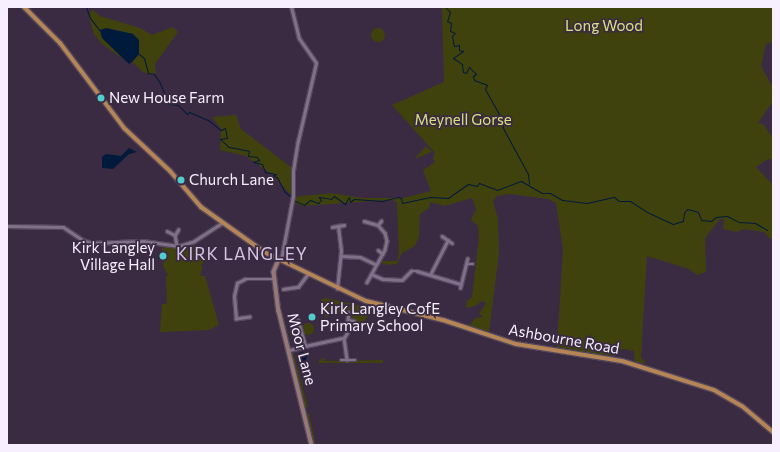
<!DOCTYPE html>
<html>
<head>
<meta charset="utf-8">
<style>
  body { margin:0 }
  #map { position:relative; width:780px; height:452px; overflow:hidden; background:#3a2b42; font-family:Commissioner,sans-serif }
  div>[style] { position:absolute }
  .green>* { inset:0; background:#40420e }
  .round { border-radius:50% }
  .water>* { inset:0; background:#001a3b }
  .stream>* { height:1px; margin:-0.5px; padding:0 0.5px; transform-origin:0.5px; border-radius:0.5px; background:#001a3b }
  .roads { filter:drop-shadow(1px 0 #55485c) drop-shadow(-1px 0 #55485c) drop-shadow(0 1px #55485c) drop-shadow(0 -1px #55485c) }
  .minor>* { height:2.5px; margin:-1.25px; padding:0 1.25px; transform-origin:1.25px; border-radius:1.25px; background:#82708b }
  .tertiary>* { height:3px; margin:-1.5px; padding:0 1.5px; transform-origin:1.5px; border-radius:1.5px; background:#82708b }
  .secondary>* { height:3.5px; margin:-1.75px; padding:0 1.75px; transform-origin:1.75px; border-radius:1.75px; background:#957877 }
  .trunk>* { height:4px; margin:-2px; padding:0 2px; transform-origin:2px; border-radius:2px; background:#b58556 }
  .dots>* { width:11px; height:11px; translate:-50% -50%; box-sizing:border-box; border:2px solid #3a2b42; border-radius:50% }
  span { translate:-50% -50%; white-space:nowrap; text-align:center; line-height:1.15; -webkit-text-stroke:3.5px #3a2b42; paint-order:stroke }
  .park-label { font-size:15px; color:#dae080 }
  .poi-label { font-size:15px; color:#f8effe }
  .left { translate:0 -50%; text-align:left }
  .right { translate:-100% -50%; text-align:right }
  .street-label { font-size:15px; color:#f8effe }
  .quarter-label { font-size:17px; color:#d7c4e2; letter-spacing:1px }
  .frame { position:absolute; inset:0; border:8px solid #f8effe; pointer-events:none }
</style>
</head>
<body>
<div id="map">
  <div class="green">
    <div style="clip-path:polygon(442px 7px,773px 7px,773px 42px,766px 44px,761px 66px,773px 88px,773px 101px,758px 123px,763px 124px,773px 138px,773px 160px,768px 159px,756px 167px,773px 185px,773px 238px,770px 239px,764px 232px,743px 229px,737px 232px,723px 229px,724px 219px,720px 219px,705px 238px,706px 272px,697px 275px,689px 269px,647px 256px,641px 357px,646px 364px,635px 362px,634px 351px,625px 349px,613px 350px,611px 356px,557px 347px,563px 249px,556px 203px,548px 199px,510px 194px,497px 196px,493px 201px,498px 219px,499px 253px,489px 333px,469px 326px,475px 318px,484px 317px,479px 314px,486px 303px,482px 301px,475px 306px,466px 308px,467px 301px,472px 297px,479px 237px,478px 226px,471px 220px,476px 209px,472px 198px,445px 206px,430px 202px,429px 208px,420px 214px,419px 237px,415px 246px,402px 253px,397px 264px,387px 265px,381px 263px,381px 261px,397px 261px,399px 253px,397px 203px,393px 200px,374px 201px,303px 206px,294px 203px,294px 197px,331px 193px,363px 198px,403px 198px,431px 191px,423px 170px,435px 162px,433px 158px,435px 153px,392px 105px,444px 82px)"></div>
    <div style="clip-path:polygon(93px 10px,100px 16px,140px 28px,152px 35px,173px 27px,178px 32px,155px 64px,156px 73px,152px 75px,143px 72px,132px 62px,139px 54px,133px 34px,115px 30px,102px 38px,123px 59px,102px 44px,94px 34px,88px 14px)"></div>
    <div class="round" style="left:371px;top:28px;width:14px;height:14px"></div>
    <div style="clip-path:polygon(236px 115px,241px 129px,292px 168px,291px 195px,274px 176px,246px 156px,220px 150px,221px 129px,212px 117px)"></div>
    <div style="clip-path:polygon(426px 146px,432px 152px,414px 159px)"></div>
    <div style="clip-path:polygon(193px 244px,195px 248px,199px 247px,204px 263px,201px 264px,203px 270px,189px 275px,201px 271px,200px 276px,205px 276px,219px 325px,209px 330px,160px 332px,162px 304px,167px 304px,166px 277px,168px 275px,163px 266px,165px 251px,162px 251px,162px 246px,180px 247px)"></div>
    <div style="clip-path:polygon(326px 298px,381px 310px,382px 317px,369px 314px,362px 325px,351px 317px,350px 312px,331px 314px,326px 318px,321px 299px)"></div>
    <div class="round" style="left:302px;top:323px;width:12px;height:12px"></div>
    <div style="clip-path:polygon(293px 351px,308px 407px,305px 408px,292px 356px)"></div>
    <div style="clip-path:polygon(325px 358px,325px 361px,383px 360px,382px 363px,319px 363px,319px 360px)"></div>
    <div style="clip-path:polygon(307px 413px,309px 413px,316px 445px,313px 445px)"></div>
  </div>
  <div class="water">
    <div style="clip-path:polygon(106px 28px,133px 34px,139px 40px,139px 54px,132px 62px,129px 64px,102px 38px,100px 30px)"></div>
    <div style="clip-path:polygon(129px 148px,137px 152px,129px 154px,113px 169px,102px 168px,102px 157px,106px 154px,121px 156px)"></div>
    <div class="round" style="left:297.5px;top:351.5px;width:9px;height:9px"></div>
  </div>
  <div class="stream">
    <div style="left:86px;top:7px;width:12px;rotate:70deg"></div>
    <div style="left:90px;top:18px;width:16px;rotate:52deg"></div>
    <div style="left:445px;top:7px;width:7px;rotate:45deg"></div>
    <div style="left:450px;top:12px;width:9px;rotate:108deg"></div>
    <div style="left:447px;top:21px;width:4px;rotate:27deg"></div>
    <div style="left:451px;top:23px;width:8px;rotate:97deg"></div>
    <div style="left:450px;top:31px;width:5px;rotate:22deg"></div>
    <div style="left:455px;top:33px;width:4px;rotate:135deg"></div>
    <div style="left:452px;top:36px;width:10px;rotate:79deg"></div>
    <div style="left:454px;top:46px;width:5px;rotate:-11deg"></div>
    <div style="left:459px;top:45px;width:5px;rotate:90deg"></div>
    <div style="left:459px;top:50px;width:4px;rotate:14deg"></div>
    <div style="left:463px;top:51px;width:12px;rotate:145deg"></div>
    <div style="left:453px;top:58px;width:11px;rotate:34deg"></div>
    <div style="left:462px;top:64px;width:8px;rotate:83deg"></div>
    <div style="left:463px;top:72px;width:3px;rotate:18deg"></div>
    <div style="left:466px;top:73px;width:7px;rotate:-63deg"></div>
    <div style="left:469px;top:67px;width:10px;rotate:45deg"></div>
    <div style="left:476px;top:74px;width:4px;rotate:146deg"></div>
    <div style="left:473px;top:76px;width:4px;rotate:76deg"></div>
    <div style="left:474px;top:80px;width:14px;rotate:21deg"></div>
    <div style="left:487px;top:85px;width:4px;rotate:117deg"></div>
    <div style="left:485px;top:89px;width:29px;rotate:61deg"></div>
    <div style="left:499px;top:114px;width:17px;rotate:73deg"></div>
    <div style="left:504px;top:130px;width:50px;rotate:61.4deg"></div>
    <div style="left:528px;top:174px;width:10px;rotate:84deg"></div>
    <div style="left:139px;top:54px;width:6px;rotate:39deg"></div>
    <div style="left:144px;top:58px;width:16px;rotate:75deg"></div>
    <div style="left:148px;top:73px;width:6px;rotate:9deg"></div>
    <div style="left:154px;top:74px;width:11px;rotate:56deg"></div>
    <div style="left:160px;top:83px;width:23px;rotate:67deg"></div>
    <div style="left:169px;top:104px;width:9px;rotate:6deg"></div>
    <div style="left:178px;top:105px;width:13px;rotate:45deg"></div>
    <div style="left:187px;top:114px;width:3px;rotate:-45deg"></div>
    <div style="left:189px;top:112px;width:21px;rotate:23deg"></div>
    <div style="left:208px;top:120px;width:16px;rotate:38deg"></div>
    <div style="left:221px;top:130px;width:4px;rotate:-27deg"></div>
    <div style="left:225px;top:128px;width:10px;rotate:79deg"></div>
    <div style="left:227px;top:138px;width:7px;rotate:172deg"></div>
    <div style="left:220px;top:139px;width:12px;rotate:42deg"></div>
    <div style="left:229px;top:147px;width:20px;rotate:11deg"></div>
    <div style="left:249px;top:151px;width:5px;rotate:101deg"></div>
    <div style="left:248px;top:156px;width:9px;rotate:6deg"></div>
    <div style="left:257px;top:157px;width:4px;rotate:56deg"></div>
    <div style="left:259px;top:160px;width:6px;rotate:162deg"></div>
    <div style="left:253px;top:162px;width:9px;rotate:13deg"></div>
    <div style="left:262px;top:164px;width:9px;rotate:69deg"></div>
    <div style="left:265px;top:172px;width:11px;rotate:10deg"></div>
    <div style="left:276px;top:174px;width:4px;rotate:153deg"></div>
    <div style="left:272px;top:176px;width:5px;rotate:11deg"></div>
    <div style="left:277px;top:177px;width:16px;rotate:63deg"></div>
    <div style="left:284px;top:191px;width:9px;rotate:41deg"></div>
    <div style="left:293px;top:200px;width:12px;rotate:24deg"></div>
    <div style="left:304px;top:205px;width:8px;rotate:-40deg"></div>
    <div style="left:310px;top:200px;width:9px;rotate:21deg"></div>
    <div style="left:318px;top:203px;width:4px;rotate:-45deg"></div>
    <div style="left:321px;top:200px;width:4px;rotate:-124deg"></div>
    <div style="left:319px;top:197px;width:12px;rotate:9deg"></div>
    <div style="left:331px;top:199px;width:4px;rotate:-45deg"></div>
    <div style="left:334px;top:196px;width:14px;rotate:36deg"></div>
    <div style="left:345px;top:204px;width:8px;rotate:-60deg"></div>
    <div style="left:349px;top:197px;width:5px;rotate:79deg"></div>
    <div style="left:350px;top:202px;width:5px;rotate:-37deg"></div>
    <div style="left:354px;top:199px;width:28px;rotate:4deg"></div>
    <div style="left:382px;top:201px;width:16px;rotate:-14deg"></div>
    <div style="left:398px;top:197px;width:3px;rotate:18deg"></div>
    <div style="left:401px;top:198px;width:5px;rotate:79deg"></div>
    <div style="left:402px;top:203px;width:30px;rotate:-12deg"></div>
    <div style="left:431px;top:197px;width:17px;rotate:3deg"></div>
    <div style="left:448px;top:198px;width:24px;rotate:-35deg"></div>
    <div style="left:468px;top:184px;width:9px;rotate:13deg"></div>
    <div style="left:477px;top:186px;width:4px;rotate:-56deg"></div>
    <div style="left:479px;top:183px;width:19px;rotate:21deg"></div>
    <div style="left:497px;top:190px;width:26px;rotate:-21deg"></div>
    <div style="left:521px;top:181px;width:24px;rotate:30deg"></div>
    <div style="left:542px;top:193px;width:8px"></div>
    <div style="left:550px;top:193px;width:14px;rotate:30deg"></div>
    <div style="left:562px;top:200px;width:25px;rotate:7deg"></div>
    <div style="left:587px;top:203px;width:28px;rotate:-13deg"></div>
    <div style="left:614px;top:197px;width:6px;rotate:39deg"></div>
    <div style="left:619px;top:201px;width:11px"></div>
    <div style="left:630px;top:201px;width:20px;rotate:33deg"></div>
    <div style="left:647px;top:212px;width:29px;rotate:25deg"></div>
    <div style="left:673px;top:224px;width:10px;rotate:-17deg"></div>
    <div style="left:683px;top:221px;width:8px;rotate:-83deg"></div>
    <div style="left:684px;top:213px;width:5px;rotate:-53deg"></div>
    <div style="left:687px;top:209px;width:11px;rotate:15deg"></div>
    <div style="left:698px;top:212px;width:9px;rotate:69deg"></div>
    <div style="left:701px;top:220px;width:10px;rotate:6deg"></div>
    <div style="left:711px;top:221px;width:6px;rotate:-39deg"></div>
    <div style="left:716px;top:217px;width:11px;rotate:-5deg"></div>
    <div style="left:727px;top:216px;width:13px;rotate:27deg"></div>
    <div style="left:739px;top:222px;width:16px;rotate:4deg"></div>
    <div style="left:755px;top:223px;width:14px;rotate:30deg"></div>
  </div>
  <div class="roads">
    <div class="minor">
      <div style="left:364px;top:221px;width:15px;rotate:16deg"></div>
      <div style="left:378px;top:225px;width:11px;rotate:49deg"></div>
      <div style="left:385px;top:233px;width:8px;rotate:76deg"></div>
      <div style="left:387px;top:241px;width:9px;rotate:103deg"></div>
      <div style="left:385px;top:250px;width:37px;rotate:119deg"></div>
      <div style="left:378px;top:225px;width:5px;rotate:-53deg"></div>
      <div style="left:332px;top:227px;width:12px;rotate:-9deg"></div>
      <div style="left:167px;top:231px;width:9px;rotate:27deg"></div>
      <div style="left:175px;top:235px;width:10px;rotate:79deg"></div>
      <div style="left:175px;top:235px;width:6px;rotate:-59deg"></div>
      <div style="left:442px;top:236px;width:12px;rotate:35deg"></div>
      <div style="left:378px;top:250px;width:6px;rotate:39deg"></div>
      <div style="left:341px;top:256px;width:19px;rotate:3deg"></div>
      <div style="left:360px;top:257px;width:17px;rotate:25deg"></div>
      <div style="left:281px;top:260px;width:65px;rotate:-79.4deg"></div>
      <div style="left:293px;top:196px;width:25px;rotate:-90deg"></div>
      <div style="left:293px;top:171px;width:30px;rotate:-81deg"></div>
      <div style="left:298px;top:141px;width:80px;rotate:-77deg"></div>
      <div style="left:316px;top:63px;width:29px;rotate:-125deg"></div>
      <div style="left:299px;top:39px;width:33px;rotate:-104deg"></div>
      <div style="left:466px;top:264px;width:7px"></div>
      <div style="left:371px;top:274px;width:13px;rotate:23deg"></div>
      <div style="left:383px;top:279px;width:19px;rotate:3deg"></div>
      <div style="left:402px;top:280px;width:13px;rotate:-45deg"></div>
      <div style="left:411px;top:271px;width:6px"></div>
      <div style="left:417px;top:271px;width:46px;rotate:16.5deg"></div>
      <div style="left:430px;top:275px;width:39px;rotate:-63deg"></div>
      <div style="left:460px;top:288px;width:30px;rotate:-76deg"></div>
      <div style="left:283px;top:289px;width:15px;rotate:-8deg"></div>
      <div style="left:298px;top:287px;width:15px;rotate:-53deg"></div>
      <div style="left:337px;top:289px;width:38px;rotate:-84deg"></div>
      <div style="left:341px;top:251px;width:25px;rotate:-97deg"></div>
      <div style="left:250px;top:317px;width:14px;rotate:172deg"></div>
      <div style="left:236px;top:319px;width:23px;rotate:-95deg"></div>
      <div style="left:234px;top:296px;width:13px;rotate:-77deg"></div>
      <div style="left:237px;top:283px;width:9px;rotate:-27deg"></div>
      <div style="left:245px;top:279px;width:30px"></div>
      <div style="left:348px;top:320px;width:6px;rotate:9deg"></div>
      <div style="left:344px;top:338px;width:22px;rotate:82deg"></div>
      <div style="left:305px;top:346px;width:40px;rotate:-12deg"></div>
      <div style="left:344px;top:338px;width:6px;rotate:-59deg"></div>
      <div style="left:347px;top:333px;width:20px;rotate:-87deg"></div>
      <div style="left:290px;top:350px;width:16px;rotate:-15deg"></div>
      <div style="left:305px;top:346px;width:26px;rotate:-106deg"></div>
      <div style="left:341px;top:360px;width:14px"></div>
    </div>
    <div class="tertiary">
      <div style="left:7px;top:226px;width:56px;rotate:1deg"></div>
      <div style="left:63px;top:227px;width:23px;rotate:34deg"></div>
      <div style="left:82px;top:240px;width:9px;rotate:18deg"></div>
      <div style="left:91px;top:243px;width:52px;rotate:-2.2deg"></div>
      <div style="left:143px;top:241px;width:36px;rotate:8deg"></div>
      <div style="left:179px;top:246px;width:16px;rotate:-18deg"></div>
      <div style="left:194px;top:241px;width:33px;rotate:-33deg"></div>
    </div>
    <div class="secondary">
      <div style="left:279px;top:260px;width:13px;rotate:113deg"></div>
      <div style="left:274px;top:272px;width:39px;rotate:83deg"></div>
      <div style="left:279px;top:311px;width:138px;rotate:76.2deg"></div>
    </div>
    <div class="trunk">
      <div style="left:24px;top:7px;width:51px;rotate:45deg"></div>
      <div style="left:60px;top:43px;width:106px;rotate:53deg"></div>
      <div style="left:124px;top:128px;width:63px;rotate:43.1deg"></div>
      <div style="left:170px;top:171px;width:48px;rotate:49.3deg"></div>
      <div style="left:201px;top:207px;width:77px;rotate:35.5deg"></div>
      <div style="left:264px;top:252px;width:113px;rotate:25.7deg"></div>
      <div style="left:366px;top:301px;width:79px;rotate:13.9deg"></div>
      <div style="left:443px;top:320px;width:77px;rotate:18.2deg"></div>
      <div style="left:516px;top:344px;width:107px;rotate:9.1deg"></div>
      <div style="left:622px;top:361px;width:96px;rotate:17.5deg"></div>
      <div style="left:714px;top:390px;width:32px;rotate:30deg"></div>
      <div style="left:742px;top:406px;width:40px;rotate:40deg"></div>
    </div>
  </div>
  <div class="dots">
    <div style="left:101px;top:98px;background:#52cdce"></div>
    <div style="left:181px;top:180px;background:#52cdce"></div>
    <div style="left:163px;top:256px;background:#52cdce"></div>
    <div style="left:312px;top:317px;background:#52cdce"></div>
  </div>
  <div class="park-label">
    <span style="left:604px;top:26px">Long Wood</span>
    <span style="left:463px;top:120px">Meynell Gorse</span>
  </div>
  <div class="poi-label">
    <span class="left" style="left:109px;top:98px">New House Farm</span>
    <span class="left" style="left:189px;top:180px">Church Lane</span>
    <span class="right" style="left:155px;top:256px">Kirk Langley<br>Village Hall</span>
    <span class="left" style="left:320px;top:317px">Kirk Langley CofE<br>Primary School</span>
  </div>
  <div class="street-label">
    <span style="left:564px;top:339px;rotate:10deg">Ashbourne Road</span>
    <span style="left:302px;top:349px;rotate:75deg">Moor Lane</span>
  </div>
  <div class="quarter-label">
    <span style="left:242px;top:254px">KIRK LANGLEY</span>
  </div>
  <div class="frame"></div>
</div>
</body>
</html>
